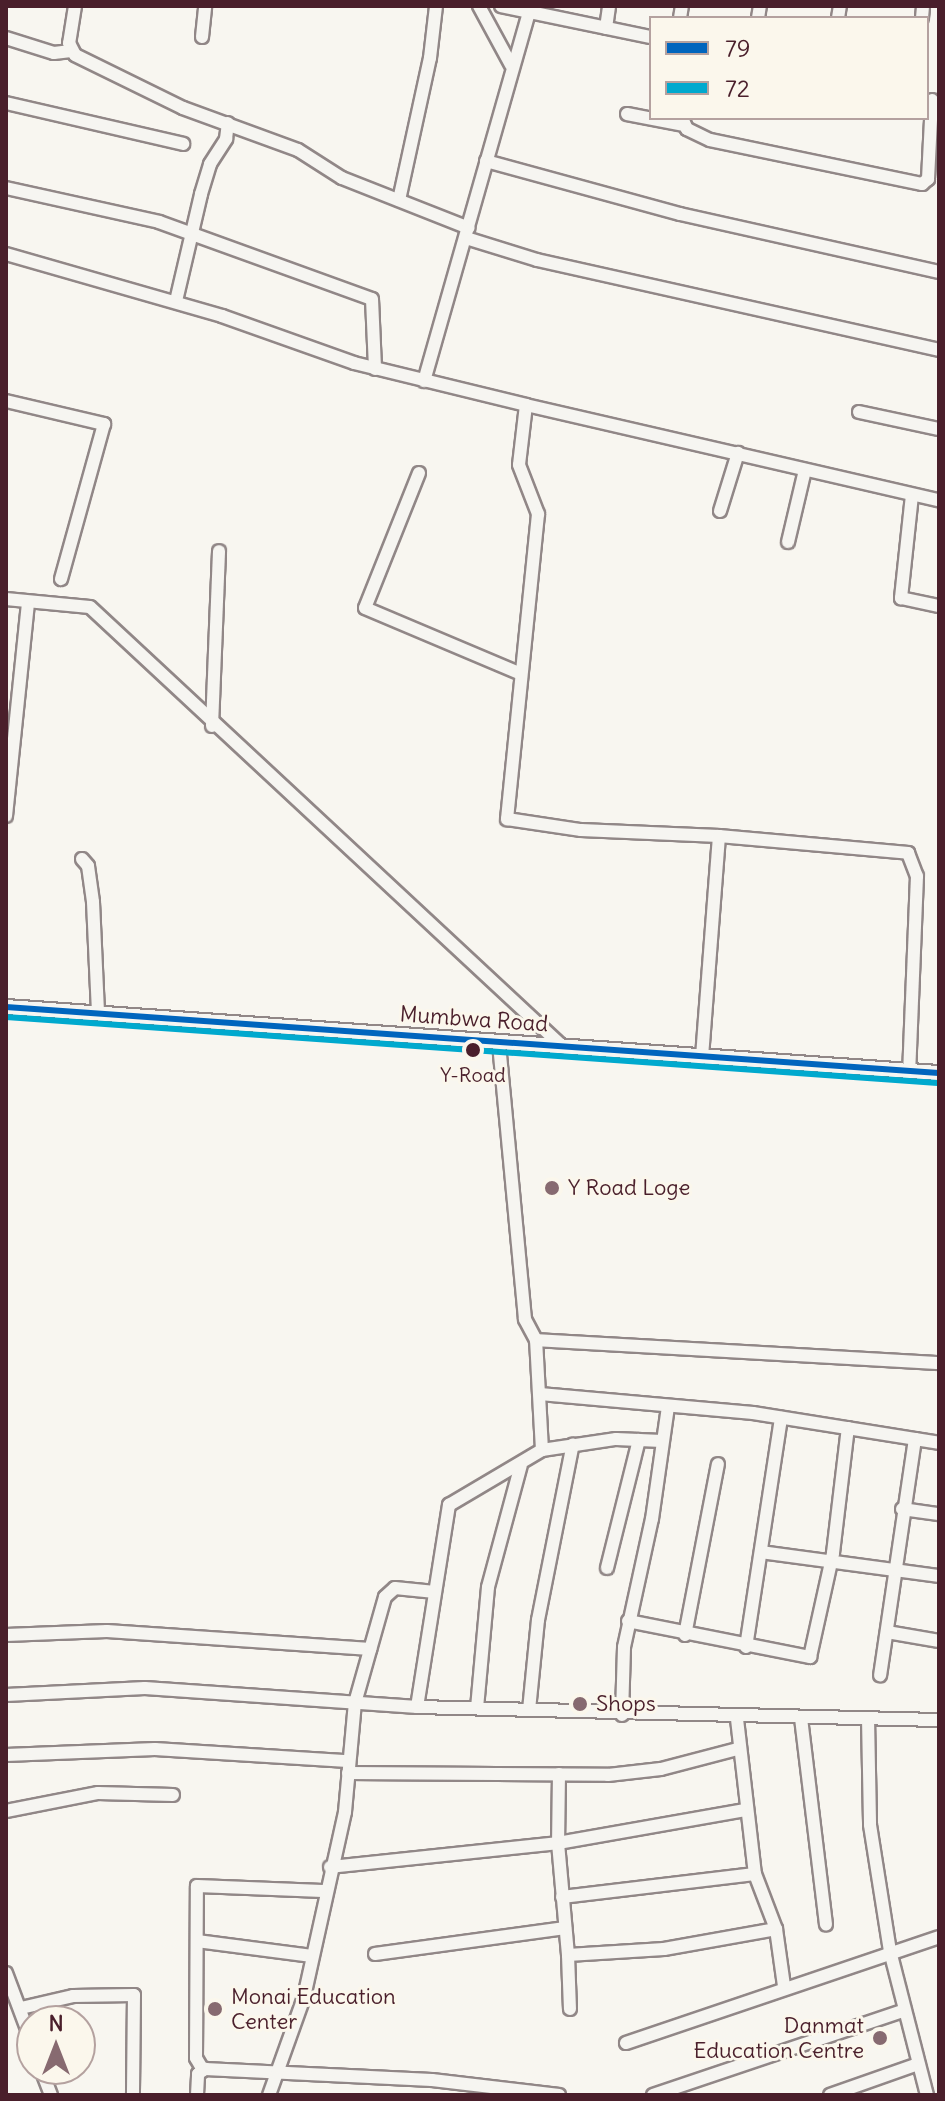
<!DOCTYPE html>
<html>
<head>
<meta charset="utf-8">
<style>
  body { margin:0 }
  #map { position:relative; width:945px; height:2101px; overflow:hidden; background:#f8f6f0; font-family:Delius,sans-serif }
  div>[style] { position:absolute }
  .roads { filter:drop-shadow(2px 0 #918787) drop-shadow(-2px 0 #918787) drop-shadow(0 2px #918787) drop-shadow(0 -2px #918787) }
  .minor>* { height:12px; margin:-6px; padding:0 6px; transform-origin:6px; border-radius:6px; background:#f6f5f1 }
  .major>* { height:14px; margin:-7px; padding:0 7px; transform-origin:7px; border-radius:7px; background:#f6f5f1 }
  .bus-1>* { height:6px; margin:-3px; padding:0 3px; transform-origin:3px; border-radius:3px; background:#0065bd }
  .bus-2>* { height:6px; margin:-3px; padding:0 3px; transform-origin:3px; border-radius:3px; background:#00a9ce }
  .dots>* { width:22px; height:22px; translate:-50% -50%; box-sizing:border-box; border:4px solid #fbf7ec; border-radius:50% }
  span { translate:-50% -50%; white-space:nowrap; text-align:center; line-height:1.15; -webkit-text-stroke:6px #fbf7ec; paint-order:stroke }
  .bus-label { font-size:20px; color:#4a1f2b }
  .street-label { font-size:22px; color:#4a1f2b }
  .poi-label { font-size:22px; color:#4a1f2b }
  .left { translate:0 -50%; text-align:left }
  .right { translate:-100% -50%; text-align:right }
  .frame { position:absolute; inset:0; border:8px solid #4a1f2b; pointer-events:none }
  .legend { position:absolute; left:649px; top:16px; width:280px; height:104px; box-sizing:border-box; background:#fbf7ec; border:2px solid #b4a19f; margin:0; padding:10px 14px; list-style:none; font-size:24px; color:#4a1f2b }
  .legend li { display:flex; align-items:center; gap:16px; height:40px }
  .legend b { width:40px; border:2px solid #b4a19f }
  .north { position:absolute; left:16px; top:2005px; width:80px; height:80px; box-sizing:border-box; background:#fbf7ec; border:2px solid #b4a19f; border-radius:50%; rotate:0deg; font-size:22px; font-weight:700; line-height:32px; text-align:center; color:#4a1f2b }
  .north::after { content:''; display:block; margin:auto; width:28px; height:36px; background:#876a70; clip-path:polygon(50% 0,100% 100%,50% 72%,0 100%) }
</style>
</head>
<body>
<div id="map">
  <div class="roads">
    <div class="minor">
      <div style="left:75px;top:6px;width:37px;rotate:99deg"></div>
      <div style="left:69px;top:43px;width:13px;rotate:63deg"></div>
      <div style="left:75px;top:55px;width:120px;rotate:26.1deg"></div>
      <div style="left:183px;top:108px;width:122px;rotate:20.1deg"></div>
      <div style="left:298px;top:150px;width:52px;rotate:32.5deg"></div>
      <div style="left:342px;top:178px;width:136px;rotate:21.5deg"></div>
      <div style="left:479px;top:6px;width:67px;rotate:61.5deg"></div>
      <div style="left:501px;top:6px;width:153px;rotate:11.7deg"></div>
      <div style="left:680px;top:18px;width:12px;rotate:-81deg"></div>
      <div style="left:758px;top:18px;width:12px;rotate:-81deg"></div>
      <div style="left:838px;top:18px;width:12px;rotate:-81deg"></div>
      <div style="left:922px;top:18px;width:12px;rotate:-85deg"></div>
      <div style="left:606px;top:28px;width:22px;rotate:-82deg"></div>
      <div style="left:202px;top:37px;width:31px;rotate:-84deg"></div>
      <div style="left:6px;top:38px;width:50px;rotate:17.4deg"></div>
      <div style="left:54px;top:53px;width:17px;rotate:-7deg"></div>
      <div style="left:6px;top:103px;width:182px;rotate:13deg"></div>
      <div style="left:627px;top:114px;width:57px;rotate:11.1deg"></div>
      <div style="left:682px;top:118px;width:12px;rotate:66deg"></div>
      <div style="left:687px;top:129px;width:25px;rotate:26deg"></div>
      <div style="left:710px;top:140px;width:217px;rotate:11.7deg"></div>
      <div style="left:922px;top:184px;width:8px;rotate:-40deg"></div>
      <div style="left:928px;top:179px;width:79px;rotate:-87.1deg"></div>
      <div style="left:486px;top:161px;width:201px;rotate:15.3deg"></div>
      <div style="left:680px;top:214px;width:265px;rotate:12.6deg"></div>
      <div style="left:6px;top:188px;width:157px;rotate:12.5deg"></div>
      <div style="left:159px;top:222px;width:226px;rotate:19.9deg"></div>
      <div style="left:372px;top:299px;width:70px;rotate:87.5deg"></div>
      <div style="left:399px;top:200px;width:145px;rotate:-77.7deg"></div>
      <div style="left:430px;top:58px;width:52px;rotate:-83.4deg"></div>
      <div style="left:466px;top:238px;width:74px;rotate:17.2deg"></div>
      <div style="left:537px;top:260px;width:412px;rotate:12.6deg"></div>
      <div style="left:6px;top:254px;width:225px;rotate:16deg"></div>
      <div style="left:222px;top:316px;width:140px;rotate:19.6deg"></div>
      <div style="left:354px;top:363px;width:177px;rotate:13.7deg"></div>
      <div style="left:526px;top:405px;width:60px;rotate:96.7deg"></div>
      <div style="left:519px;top:465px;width:53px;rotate:68.8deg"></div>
      <div style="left:538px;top:514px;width:307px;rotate:95.8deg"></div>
      <div style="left:507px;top:819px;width:75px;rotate:8.5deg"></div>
      <div style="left:581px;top:830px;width:138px;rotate:2.5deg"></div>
      <div style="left:719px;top:836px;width:223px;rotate:94.4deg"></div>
      <div style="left:176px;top:301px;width:110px;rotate:-76.8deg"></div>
      <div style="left:201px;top:194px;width:31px;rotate:-73deg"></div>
      <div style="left:210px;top:164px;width:30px;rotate:-57deg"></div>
      <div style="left:226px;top:139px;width:16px;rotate:-83deg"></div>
      <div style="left:424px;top:381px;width:390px;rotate:-74.1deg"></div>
      <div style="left:6px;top:401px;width:101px;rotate:13.2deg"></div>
      <div style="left:104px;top:424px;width:161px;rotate:105.5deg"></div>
      <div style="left:526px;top:405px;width:424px;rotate:13deg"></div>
      <div style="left:859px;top:412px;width:82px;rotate:12deg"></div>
      <div style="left:419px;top:473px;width:145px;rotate:111.8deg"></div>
      <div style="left:365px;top:608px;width:169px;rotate:22.9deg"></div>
      <div style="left:912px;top:495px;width:104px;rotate:96.1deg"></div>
      <div style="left:901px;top:598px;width:39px;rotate:12deg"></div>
      <div style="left:720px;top:511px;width:61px;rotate:-72.8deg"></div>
      <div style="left:788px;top:542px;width:74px;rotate:-76.7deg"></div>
      <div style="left:6px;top:599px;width:84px;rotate:5.4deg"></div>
      <div style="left:90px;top:607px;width:647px;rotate:42.93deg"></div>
      <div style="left:212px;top:726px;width:175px;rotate:-87.7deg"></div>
      <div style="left:6px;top:816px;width:215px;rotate:-84.1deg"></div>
      <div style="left:719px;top:836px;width:190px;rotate:5.1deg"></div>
      <div style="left:908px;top:853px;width:25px;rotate:69deg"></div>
      <div style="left:917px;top:876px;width:195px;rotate:92.3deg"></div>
      <div style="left:82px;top:859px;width:9px;rotate:49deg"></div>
      <div style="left:88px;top:866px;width:36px;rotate:82deg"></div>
      <div style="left:93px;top:902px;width:111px;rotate:87.4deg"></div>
      <div style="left:536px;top:1340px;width:404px;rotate:3.3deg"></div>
      <div style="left:540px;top:1394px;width:214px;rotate:5.1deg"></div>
      <div style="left:753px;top:1413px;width:164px;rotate:9.1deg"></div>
      <div style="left:915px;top:1439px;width:239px;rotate:98.4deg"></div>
      <div style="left:915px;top:1439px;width:24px;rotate:9deg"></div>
      <div style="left:542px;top:1450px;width:75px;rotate:-8.5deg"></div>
      <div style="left:616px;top:1439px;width:46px;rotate:2.5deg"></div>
      <div style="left:902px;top:1509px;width:37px;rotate:8deg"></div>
      <div style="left:761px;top:1552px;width:180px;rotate:7.7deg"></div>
      <div style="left:607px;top:1568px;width:132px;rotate:-76deg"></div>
      <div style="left:628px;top:1621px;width:186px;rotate:11.2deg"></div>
      <div style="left:810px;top:1657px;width:107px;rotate:-77.5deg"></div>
      <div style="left:833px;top:1553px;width:126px;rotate:-83.2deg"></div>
      <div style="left:887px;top:1632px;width:53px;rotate:9.8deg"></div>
      <div style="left:6px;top:1635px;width:101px;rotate:-2.3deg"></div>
      <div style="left:107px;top:1631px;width:264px;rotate:3.9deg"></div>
      <div style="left:685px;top:1635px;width:174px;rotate:-79.1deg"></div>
      <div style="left:746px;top:1647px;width:232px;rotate:-81.3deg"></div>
      <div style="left:6px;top:1695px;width:139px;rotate:-2.9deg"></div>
      <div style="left:145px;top:1688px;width:273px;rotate:4deg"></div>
      <div style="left:417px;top:1707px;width:522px;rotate:1.43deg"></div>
      <div style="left:417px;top:1707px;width:205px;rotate:-81deg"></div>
      <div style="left:449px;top:1505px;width:108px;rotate:-30.6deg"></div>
      <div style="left:542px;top:1450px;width:110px;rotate:-93.1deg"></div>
      <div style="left:536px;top:1340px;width:24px;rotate:-118deg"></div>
      <div style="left:525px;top:1319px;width:278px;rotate:-95.4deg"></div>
      <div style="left:477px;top:1708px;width:121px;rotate:-84.8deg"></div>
      <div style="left:488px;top:1587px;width:126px;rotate:-74.9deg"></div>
      <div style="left:529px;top:1710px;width:90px;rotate:-84.3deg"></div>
      <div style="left:538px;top:1620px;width:179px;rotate:-78.8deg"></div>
      <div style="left:622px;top:1715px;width:68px;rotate:-88.3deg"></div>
      <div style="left:624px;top:1647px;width:131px;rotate:-77.7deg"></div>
      <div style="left:652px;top:1519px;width:113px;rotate:-81.9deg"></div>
      <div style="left:801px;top:1718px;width:208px;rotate:83.1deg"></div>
      <div style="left:868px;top:1718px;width:107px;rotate:88.9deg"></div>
      <div style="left:870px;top:1825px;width:128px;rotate:81deg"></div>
      <div style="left:890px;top:1951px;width:149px;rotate:75.6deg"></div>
      <div style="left:737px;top:1719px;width:156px;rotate:83.4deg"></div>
      <div style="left:755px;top:1874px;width:59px;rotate:69.1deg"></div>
      <div style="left:776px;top:1929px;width:58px;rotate:82deg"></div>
      <div style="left:6px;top:1755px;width:149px;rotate:-2.3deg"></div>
      <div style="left:155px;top:1749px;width:193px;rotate:3.6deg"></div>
      <div style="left:348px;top:1773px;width:260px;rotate:0.4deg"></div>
      <div style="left:608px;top:1775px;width:53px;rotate:-6.5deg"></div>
      <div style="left:661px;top:1769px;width:79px;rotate:-14.7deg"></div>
      <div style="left:559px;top:1774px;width:69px;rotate:90.8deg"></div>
      <div style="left:558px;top:1843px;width:112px;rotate:84.9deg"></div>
      <div style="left:568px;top:1955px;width:96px;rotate:-3.6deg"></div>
      <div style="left:664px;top:1949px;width:114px;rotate:-10.1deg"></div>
      <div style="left:6px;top:1811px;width:94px;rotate:-11.1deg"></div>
      <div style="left:98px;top:1793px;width:75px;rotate:1.5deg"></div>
      <div style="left:330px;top:1867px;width:229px;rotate:-6deg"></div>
      <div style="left:558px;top:1843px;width:190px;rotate:-10deg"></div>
      <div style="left:562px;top:1897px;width:194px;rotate:-6.8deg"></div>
      <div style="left:197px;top:1941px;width:116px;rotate:7.4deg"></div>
      <div style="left:375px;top:1954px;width:192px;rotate:-7.8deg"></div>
      <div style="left:568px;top:1955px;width:54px;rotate:87.9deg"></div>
      <div style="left:6px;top:1973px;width:74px;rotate:69.4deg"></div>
      <div style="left:21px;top:2008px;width:53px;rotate:-13deg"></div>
      <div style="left:73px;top:1996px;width:61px;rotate:-0.9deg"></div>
      <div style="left:134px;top:1995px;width:100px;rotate:90.6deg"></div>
      <div style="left:626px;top:2043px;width:330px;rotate:-18.7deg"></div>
      <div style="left:41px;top:2069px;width:28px;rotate:69deg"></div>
      <div style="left:203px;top:2070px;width:14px;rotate:-120deg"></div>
      <div style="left:196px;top:2058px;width:172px;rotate:-89.7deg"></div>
      <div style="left:197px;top:1886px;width:126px;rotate:2.3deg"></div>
      <div style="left:197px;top:2095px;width:21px;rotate:-87deg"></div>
      <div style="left:198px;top:2074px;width:9px;rotate:-36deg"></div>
      <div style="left:205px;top:2069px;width:227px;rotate:2.8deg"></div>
      <div style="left:432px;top:2080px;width:128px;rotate:6.7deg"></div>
      <div style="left:269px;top:2095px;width:104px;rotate:-70.3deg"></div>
      <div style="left:304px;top:1997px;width:189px;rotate:-77.5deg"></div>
      <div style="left:345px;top:1812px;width:109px;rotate:-84.8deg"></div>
      <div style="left:355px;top:1703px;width:110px;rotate:-74.2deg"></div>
      <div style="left:385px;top:1597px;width:13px;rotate:-42deg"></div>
      <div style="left:395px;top:1588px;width:40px;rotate:5.7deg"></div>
      <div style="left:653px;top:2095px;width:264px;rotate:-18.6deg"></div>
      <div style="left:830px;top:2095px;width:93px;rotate:-19.4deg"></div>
    </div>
    <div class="major">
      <div style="left:6px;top:1007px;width:935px;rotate:4.05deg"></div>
    </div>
  </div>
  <div class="bus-1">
    <div style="left:6px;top:1007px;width:935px;rotate:4.05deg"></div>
  </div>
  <div class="bus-2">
    <div style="left:6px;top:1017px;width:934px;rotate:4.05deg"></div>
  </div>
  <div class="dots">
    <div style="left:473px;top:1050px;background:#4a1f2b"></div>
    <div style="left:552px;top:1188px;background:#876a70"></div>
    <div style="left:580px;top:1704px;background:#876a70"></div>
    <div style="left:215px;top:2009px;background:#876a70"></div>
    <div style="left:880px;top:2038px;background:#876a70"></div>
  </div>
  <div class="bus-label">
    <span style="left:473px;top:1074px">Y-Road</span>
  </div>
  <div class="street-label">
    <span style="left:474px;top:1019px;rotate:4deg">Mumbwa Road</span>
  </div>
  <div class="poi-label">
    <span class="left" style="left:568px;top:1188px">Y Road Loge</span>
    <span class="left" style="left:596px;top:1704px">Shops</span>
    <span class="left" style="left:231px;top:2009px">Monai Education<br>Center</span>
    <span class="right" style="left:864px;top:2038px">Danmat<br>Education Centre</span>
  </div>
  <div class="frame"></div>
  <ul class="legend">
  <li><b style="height:10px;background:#0065bd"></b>79</li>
  <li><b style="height:10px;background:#00a9ce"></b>72</li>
  </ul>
  <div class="north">N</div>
</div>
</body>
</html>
